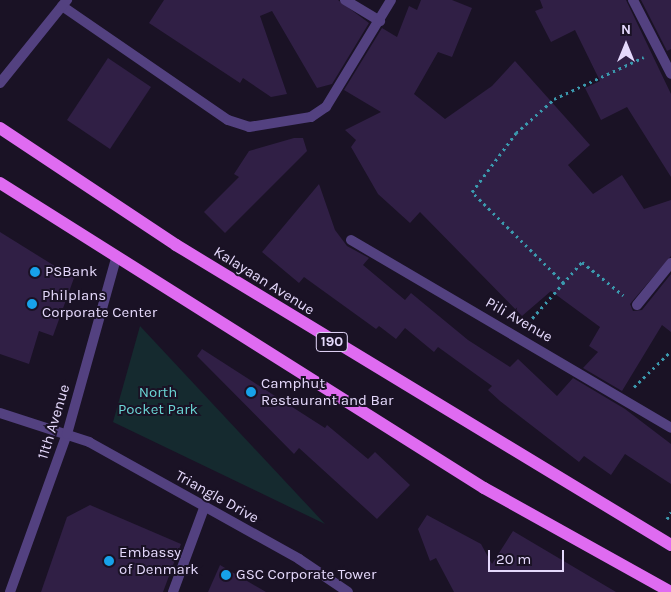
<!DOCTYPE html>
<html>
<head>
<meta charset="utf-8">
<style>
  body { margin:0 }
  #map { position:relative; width:671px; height:592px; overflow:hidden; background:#1a1225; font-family:Karla,sans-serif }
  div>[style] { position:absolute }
  .green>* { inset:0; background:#152a2f }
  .building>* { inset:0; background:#301f45 }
  .path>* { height:3px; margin-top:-1.5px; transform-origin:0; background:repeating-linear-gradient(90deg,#3b99ae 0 2.5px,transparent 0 6.5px) }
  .service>* { height:10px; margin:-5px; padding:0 5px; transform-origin:5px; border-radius:5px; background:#534180 }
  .minor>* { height:10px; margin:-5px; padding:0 5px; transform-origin:5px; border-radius:5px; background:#534180 }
  .primary>* { height:12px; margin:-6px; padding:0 6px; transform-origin:6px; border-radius:6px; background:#df6bf1 }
  .dots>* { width:14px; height:14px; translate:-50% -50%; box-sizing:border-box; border:2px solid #1a1225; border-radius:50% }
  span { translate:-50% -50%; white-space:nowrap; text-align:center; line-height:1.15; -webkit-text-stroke:4px #1a1225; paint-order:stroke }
  .shield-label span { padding:1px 4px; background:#1a1225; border:1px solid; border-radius:4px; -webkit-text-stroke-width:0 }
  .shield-label { font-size:14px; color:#e5d9fc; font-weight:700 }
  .poi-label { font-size:15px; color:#e5d9fc }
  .left { translate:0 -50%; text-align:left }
  .street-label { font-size:15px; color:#e5d9fc }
  .park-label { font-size:15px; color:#6bd6d5 }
  .north { position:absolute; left:601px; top:20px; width:50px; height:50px; -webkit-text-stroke:4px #1a1225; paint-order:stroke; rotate:0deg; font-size:14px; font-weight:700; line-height:20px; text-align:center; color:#e5d9fc }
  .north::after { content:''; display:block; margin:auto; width:18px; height:22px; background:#e5d9fc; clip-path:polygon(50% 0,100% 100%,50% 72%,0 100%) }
  .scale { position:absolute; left:488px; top:550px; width:76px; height:22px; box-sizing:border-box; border:2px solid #e5d9fc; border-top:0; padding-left:6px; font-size:15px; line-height:18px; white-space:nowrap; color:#e5d9fc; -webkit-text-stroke:4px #1a1225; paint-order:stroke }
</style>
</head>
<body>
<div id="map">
  <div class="green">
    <div style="clip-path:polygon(140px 326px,325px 524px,113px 422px)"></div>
  </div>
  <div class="building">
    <div style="clip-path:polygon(164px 0,338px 0,369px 23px,332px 84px,317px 88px,272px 11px,260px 16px,287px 94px,271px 97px,243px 78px,240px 83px,149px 23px)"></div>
    <div style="clip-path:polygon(421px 0,452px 0,472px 8px,452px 57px,438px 52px,414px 94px,445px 119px,492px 86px,515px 61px,590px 145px,568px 165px,593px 194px,622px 175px,644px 209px,671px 200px,671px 256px,630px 304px,633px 311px,642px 310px,671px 274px,671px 332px,662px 325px,622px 391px,583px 368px,598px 352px,589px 346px,600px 327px,551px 291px,522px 316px,420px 212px,410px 223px,378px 194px,351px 147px,356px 140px,345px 130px,381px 112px,344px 90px,382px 28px,397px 37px,409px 6px,417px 10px)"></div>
    <div style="clip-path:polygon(540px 0,626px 0,671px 94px,671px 177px,627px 107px,601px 120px,585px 88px,600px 81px,575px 30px,551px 42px,535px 11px,543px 8px)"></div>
    <div style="clip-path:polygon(641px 0,671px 0,671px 49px,667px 51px)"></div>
    <div style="clip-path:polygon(108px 58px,151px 87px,110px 149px,67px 120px)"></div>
    <div style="clip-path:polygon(294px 138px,303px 138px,307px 151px,225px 233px,204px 212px,239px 177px,234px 174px,249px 151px)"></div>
    <div style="clip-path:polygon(319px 184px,335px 230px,347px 246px,369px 258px,363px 265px,405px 300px,411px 293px,468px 340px,510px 367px,518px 359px,557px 396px,573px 378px,625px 409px,671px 444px,671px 484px,625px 454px,611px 475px,584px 456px,579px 462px,500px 401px,488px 390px,492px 386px,438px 347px,434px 352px,405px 328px,396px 339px,379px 326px,376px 329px,304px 277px,299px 283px,262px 252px)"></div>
    <div style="clip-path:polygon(0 232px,74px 278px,53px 336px,39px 331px,29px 364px,0 354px)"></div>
    <div style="clip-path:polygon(202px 349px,325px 428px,327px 425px,368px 459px,375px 452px,410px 485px,377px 519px,299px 448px,294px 454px,197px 356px)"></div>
    <div style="clip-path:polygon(90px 505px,181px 544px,163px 592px,41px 592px,67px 517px)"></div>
    <div style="clip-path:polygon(427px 515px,481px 544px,492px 564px,513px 531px,616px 592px,454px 592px,436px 558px,430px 561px,418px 529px)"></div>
    <div style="clip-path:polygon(220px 565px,266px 592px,208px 592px)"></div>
  </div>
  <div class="path">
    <div style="left:564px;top:283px;width:129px;rotate:-135.3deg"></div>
    <div style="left:472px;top:192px;width:74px;rotate:-53.3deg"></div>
    <div style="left:516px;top:133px;width:51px;rotate:-41.8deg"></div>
    <div style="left:554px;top:99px;width:99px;rotate:-25deg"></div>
    <div style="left:528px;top:323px;width:81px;rotate:-48.5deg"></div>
    <div style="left:582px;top:262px;width:53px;rotate:38.8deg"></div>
    <div style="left:634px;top:387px;width:52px;rotate:-44.2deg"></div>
    <div style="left:667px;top:519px;width:8px;rotate:-60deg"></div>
  </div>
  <div class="service">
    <div style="left:173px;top:592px;width:90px;rotate:-69.7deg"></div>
  </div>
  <div class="minor">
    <div style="left:345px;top:0;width:41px;rotate:31deg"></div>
    <div style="left:633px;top:0;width:83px;rotate:62.8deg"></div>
    <div style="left:62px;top:6px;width:201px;rotate:34.5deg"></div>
    <div style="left:228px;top:120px;width:22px;rotate:18deg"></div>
    <div style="left:249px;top:127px;width:63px;rotate:-9.2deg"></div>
    <div style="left:311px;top:117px;width:18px;rotate:-34deg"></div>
    <div style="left:326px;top:107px;width:125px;rotate:-58.7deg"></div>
    <div style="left:0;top:83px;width:107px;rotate:-51.1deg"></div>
    <div style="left:351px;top:240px;width:371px;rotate:30.4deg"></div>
    <div style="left:637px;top:305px;width:54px;rotate:-51deg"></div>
    <div style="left:0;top:413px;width:94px;rotate:18deg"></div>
    <div style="left:89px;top:442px;width:240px;rotate:29.1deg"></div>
    <div style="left:299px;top:559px;width:59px;rotate:34deg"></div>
    <div style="left:10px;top:592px;width:168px;rotate:-70.2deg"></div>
    <div style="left:67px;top:434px;width:183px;rotate:-74.4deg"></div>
  </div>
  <div class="primary">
    <div style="left:0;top:128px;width:211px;rotate:33.6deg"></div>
    <div style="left:176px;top:245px;width:579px;rotate:31.22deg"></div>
    <div style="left:0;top:183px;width:572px;rotate:32.22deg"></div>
    <div style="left:484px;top:488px;width:214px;rotate:29.1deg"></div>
  </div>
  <div class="dots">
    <div style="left:35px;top:272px;background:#17a2ea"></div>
    <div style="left:32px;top:304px;background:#17a2ea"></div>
    <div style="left:251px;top:392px;background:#17a2ea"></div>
    <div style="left:109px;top:561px;background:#17a2ea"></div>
    <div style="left:226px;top:575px;background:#17a2ea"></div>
  </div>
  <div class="shield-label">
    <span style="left:332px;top:342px">190</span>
  </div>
  <div class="poi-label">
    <span class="left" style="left:45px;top:272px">PSBank</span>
    <span class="left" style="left:42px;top:304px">Philplans<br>Corporate Center</span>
    <span class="left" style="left:261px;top:392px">Camphut<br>Restaurant and Bar</span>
    <span class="left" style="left:119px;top:561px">Embassy<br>of Denmark</span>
    <span class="left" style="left:236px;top:575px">GSC Corporate Tower</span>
  </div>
  <div class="street-label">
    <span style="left:264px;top:281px;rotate:32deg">Kalayaan Avenue</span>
    <span style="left:519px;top:320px;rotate:30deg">Pili Avenue</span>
    <span style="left:54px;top:422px;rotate:-73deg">11th Avenue</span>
    <span style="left:217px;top:497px;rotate:29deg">Triangle Drive</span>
  </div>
  <div class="park-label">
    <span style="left:158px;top:401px">North<br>Pocket Park</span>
  </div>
  <div class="north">N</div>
  <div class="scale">20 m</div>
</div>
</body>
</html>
